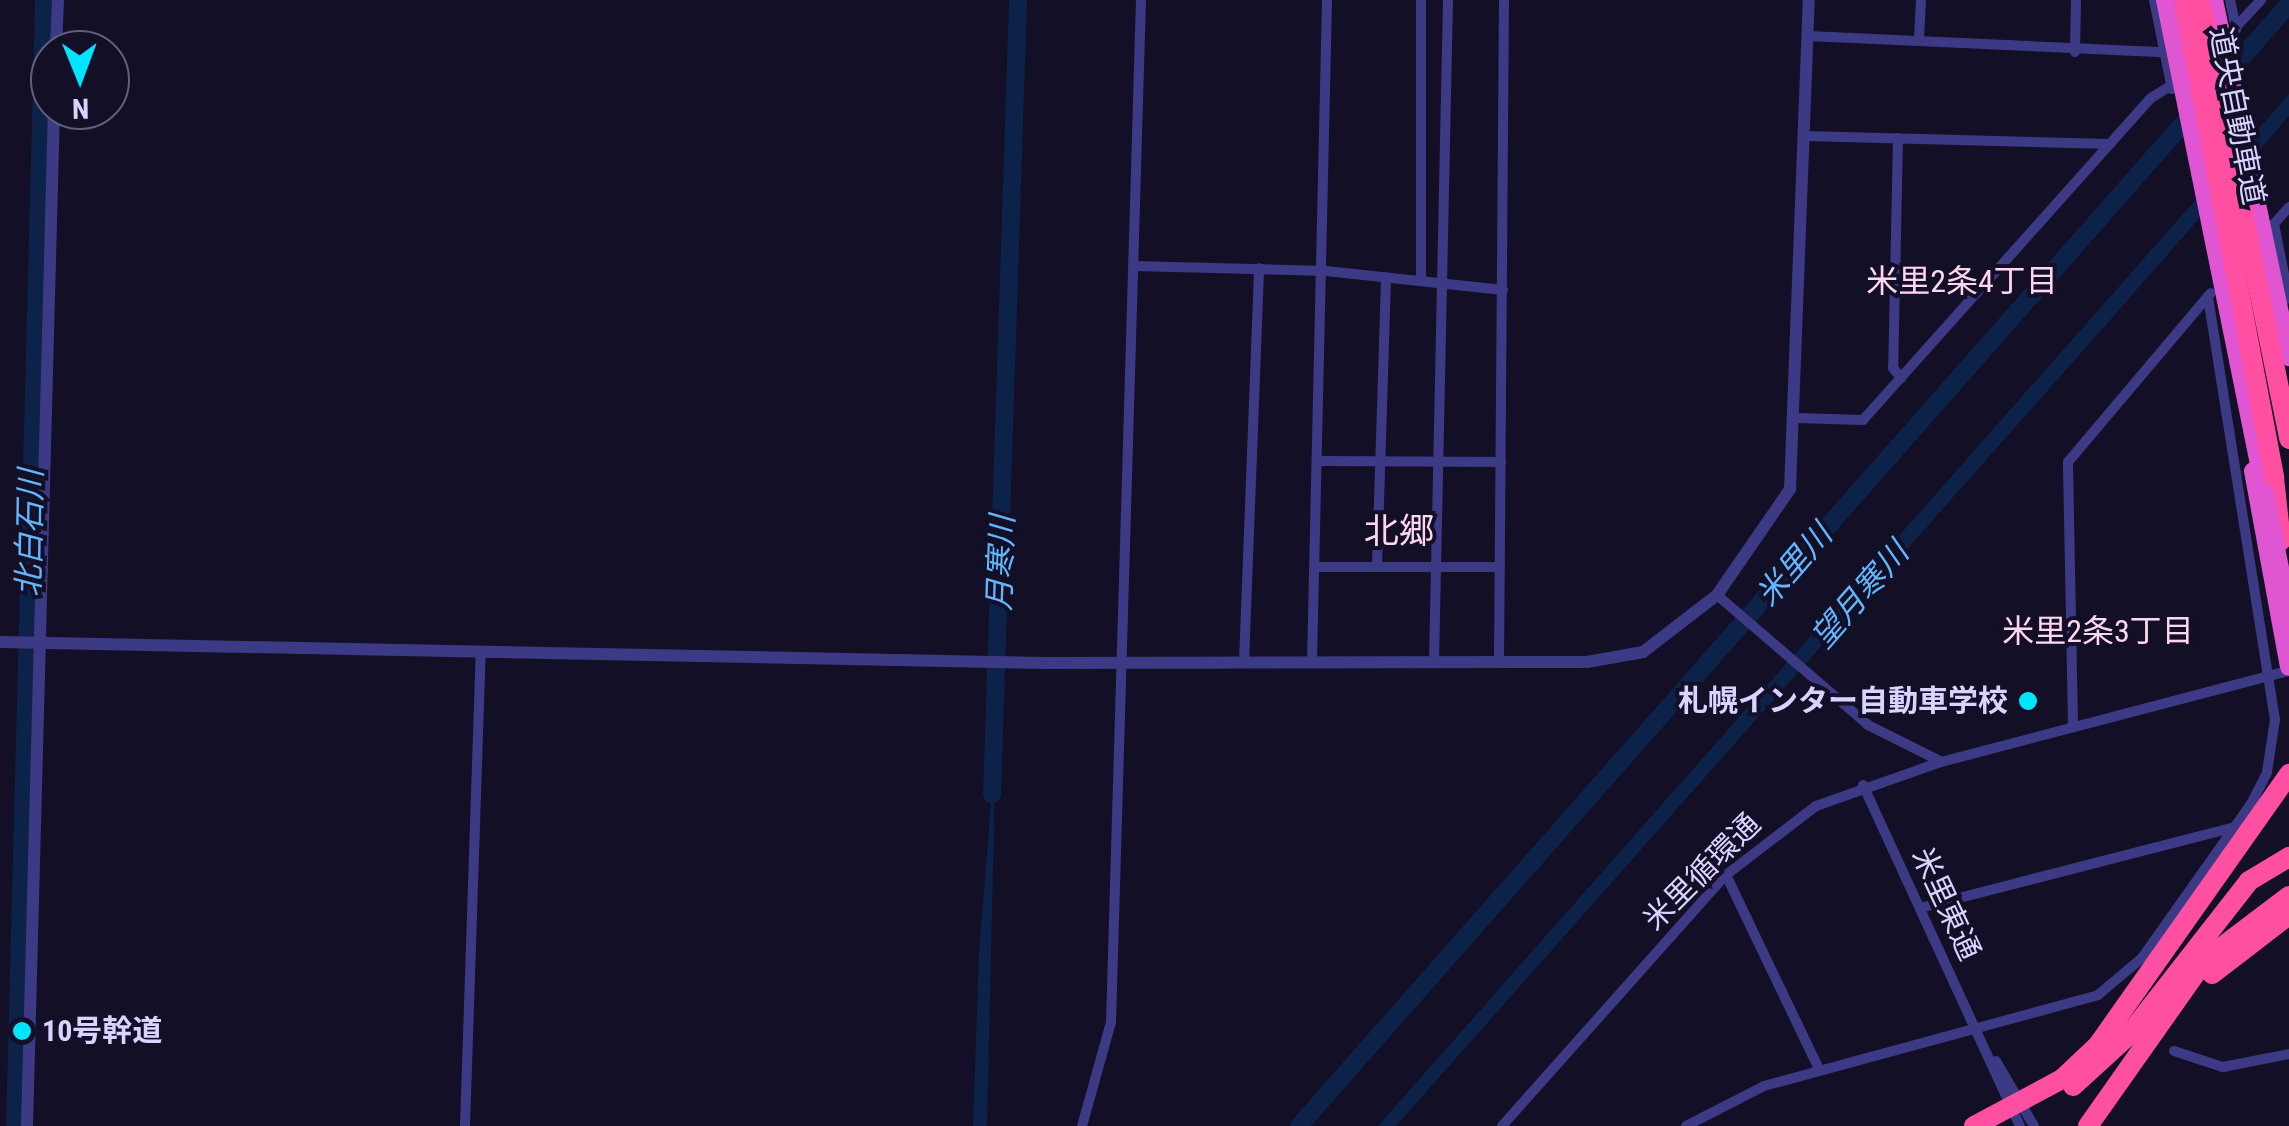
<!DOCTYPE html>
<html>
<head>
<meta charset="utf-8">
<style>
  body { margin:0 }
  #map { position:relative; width:2289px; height:1126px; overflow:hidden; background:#130f26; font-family:"Roboto Condensed","Noto Sans JP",sans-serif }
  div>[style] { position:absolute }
  .water>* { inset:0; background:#0c2248 }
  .river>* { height:18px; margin:-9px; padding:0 9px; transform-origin:9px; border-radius:9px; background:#0c2248 }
  .minor>* { height:10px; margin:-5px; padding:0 5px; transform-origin:5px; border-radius:5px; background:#3d3a85 }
  .tertiary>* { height:12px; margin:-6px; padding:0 6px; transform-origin:6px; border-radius:6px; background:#3d3a85 }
  .trunk>* { height:18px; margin:-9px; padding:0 9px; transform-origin:9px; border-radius:9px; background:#e055d1 }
  .motorway>* { height:20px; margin:-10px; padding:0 10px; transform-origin:10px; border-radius:10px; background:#ff4fa3 }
  .trunk-bridge>* { height:18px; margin:-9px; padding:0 9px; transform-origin:9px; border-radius:9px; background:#e055d1 }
  .motorway-bridge>* { height:20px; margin:-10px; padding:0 10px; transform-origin:10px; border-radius:10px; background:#ff4fa3 }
  .dots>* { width:28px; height:28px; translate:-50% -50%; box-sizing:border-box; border:5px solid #130f26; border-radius:50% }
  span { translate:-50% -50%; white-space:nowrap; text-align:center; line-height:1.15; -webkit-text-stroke:8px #130f26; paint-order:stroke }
  .street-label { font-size:30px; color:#d9d4ff }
  .poi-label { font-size:30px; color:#d9d4ff; font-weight:700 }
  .right { translate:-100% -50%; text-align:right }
  .left { translate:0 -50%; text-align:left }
  .neighbourhood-label { font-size:32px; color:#ffd6f0 }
  .water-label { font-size:32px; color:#62b6ff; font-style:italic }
  .quarter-label { font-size:35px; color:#ffd6f0 }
  .north { position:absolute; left:30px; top:30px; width:100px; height:100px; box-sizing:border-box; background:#130f26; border:2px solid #625e7d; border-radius:50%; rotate:179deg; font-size:28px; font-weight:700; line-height:40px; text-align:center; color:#d9d4ff }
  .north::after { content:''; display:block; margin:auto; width:35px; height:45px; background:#00e5ff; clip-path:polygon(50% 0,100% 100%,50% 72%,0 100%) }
</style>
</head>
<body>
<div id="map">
  <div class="water">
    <div style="clip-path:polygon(2289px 94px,2289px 116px,2104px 327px,1396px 1126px,1378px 1126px)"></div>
    <div style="clip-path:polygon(996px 740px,987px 1126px,973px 1126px,979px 953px)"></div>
  </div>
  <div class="river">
    <div style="left:2223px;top:79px;width:100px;rotate:-48.7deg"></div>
    <div style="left:992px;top:794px;width:794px;rotate:-88.12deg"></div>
    <div style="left:15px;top:1126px;width:1126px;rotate:-88.52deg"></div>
    <div style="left:1299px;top:1126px;width:1356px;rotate:-48.59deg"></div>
  </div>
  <div class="minor">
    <div style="left:2154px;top:0;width:91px;rotate:78.6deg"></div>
    <div style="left:2230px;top:0;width:30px;rotate:78deg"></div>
    <div style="left:1808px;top:36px;width:356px;rotate:2.6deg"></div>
    <div style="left:1919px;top:38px;width:38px;rotate:-87deg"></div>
    <div style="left:2221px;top:43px;width:59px;rotate:-47.1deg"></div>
    <div style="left:2075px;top:52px;width:52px;rotate:-88.9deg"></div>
    <div style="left:1805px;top:136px;width:305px;rotate:1.5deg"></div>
    <div style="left:1898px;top:138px;width:230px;rotate:91.2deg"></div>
    <div style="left:1893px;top:368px;width:13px;rotate:51deg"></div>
    <div style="left:2274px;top:224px;width:76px;rotate:78.7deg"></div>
    <div style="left:2263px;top:236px;width:39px;rotate:-48deg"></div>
    <div style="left:1134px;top:266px;width:192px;rotate:1.5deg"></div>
    <div style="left:1326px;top:271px;width:178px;rotate:6.1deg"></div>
    <div style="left:1421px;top:281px;width:281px;rotate:-90deg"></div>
    <div style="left:1798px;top:418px;width:65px;rotate:1.8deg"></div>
    <div style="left:1863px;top:420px;width:432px;rotate:-48.2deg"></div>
    <div style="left:2151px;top:98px;width:38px;rotate:-32deg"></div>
    <div style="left:1322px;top:461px;width:179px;rotate:0.3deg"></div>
    <div style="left:1377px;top:566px;width:289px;rotate:-88.2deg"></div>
    <div style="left:1319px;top:567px;width:181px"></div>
    <div style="left:1717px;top:595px;width:199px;rotate:40.7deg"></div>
    <div style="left:1868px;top:725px;width:80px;rotate:26.6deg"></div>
    <div style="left:1244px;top:662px;width:394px;rotate:-87.8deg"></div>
    <div style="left:1312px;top:662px;width:662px;rotate:-88.7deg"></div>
    <div style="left:1499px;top:662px;width:662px;rotate:-89.57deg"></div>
    <div style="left:1434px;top:663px;width:663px;rotate:-88.79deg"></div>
    <div style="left:2073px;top:725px;width:263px;rotate:-91.1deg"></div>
    <div style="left:2068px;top:462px;width:221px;rotate:-49.8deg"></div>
    <div style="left:1863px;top:785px;width:375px;rotate:65.3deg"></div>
    <div style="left:1726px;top:875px;width:217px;rotate:64.4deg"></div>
    <div style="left:1920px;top:908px;width:325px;rotate:-14.4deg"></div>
    <div style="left:2174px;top:1051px;width:52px;rotate:18.1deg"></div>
    <div style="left:2223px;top:1067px;width:67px;rotate:-11.1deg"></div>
    <div style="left:1996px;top:1061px;width:75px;rotate:59.7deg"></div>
    <div style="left:465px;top:1126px;width:474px;rotate:-88.1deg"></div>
    <div style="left:1082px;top:1126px;width:108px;rotate:-74.4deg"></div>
    <div style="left:1111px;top:1022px;width:1022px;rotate:-88.32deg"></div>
    <div style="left:1502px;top:1126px;width:336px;rotate:-48.3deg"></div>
    <div style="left:1726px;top:875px;width:113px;rotate:-37.5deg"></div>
    <div style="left:1816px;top:806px;width:133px;rotate:-19.4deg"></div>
    <div style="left:1941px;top:762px;width:360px;rotate:-14.7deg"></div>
    <div style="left:1686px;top:1126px;width:88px;rotate:-27.1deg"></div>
    <div style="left:1764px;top:1086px;width:346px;rotate:-15.2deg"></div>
    <div style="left:2098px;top:995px;width:57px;rotate:-40.1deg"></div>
    <div style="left:2142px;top:958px;width:189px;rotate:-54.7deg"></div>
    <div style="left:2251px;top:804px;width:36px;rotate:-63deg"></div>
    <div style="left:2267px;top:772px;width:53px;rotate:-81.3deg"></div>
    <div style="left:2275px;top:720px;width:429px;rotate:-99deg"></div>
  </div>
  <div class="tertiary">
    <div style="left:56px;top:50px;width:50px;rotate:-87.7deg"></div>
    <div style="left:0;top:642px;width:1046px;rotate:1.15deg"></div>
    <div style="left:1046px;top:663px;width:541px;rotate:-0.11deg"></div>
    <div style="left:1587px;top:662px;width:57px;rotate:-10.1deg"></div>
    <div style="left:1643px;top:652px;width:93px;rotate:-37.6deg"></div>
    <div style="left:1717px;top:595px;width:129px;rotate:-55.4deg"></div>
    <div style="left:1790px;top:489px;width:489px;rotate:-87.8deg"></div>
    <div style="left:27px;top:1126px;width:1016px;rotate:-88.48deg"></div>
  </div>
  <div class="trunk">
    <div style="left:2253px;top:471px;width:199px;rotate:79.6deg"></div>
  </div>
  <div class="motorway">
    <div style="left:2274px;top:478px;width:63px;rotate:83.7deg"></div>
    <div style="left:2249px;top:881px;width:47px;rotate:-31deg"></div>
    <div style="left:2212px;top:974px;width:97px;rotate:-37.5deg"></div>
    <div style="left:2088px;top:1126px;width:204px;rotate:-54.8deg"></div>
    <div style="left:2206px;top:959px;width:104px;rotate:-37.2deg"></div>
  </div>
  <div class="trunk-bridge">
    <div style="left:2165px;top:0;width:624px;rotate:78.55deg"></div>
    <div style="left:2214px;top:0;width:365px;rotate:78.1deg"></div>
  </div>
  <div class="motorway-bridge">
    <div style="left:2184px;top:0;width:486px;rotate:79.3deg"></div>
    <div style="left:2200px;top:0;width:448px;rotate:78.5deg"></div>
    <div style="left:2073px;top:1086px;width:74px;rotate:-42.3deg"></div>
    <div style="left:2128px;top:1036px;width:197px;rotate:-52deg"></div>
    <div style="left:1974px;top:1126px;width:100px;rotate:-28.1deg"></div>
    <div style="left:2062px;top:1079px;width:50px;rotate:-43.4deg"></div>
    <div style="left:2098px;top:1045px;width:332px;rotate:-54.8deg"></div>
  </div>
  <div class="dots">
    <div style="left:2028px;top:701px;background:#00e5ff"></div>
    <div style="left:22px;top:1031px;background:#00e5ff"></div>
  </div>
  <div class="street-label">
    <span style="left:2237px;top:116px;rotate:79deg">道央自動車道</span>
    <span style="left:1702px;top:872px;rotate:-45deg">米里循環通</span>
    <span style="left:1946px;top:904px;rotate:65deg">米里東通</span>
  </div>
  <div class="poi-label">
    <span class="right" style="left:2008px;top:701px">札幌インター自動車学校</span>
    <span class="left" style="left:42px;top:1031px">10号幹道</span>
  </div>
  <div class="neighbourhood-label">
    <span style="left:1962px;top:281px">米里2条4丁目</span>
    <span style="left:2098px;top:631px">米里2条3丁目</span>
  </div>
  <div class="water-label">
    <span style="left:30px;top:533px;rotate:-89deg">北白石川</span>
    <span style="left:1001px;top:563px;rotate:-88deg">月寒川</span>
    <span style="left:1794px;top:565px;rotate:-49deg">米里川</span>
    <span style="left:1860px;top:595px;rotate:-49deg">望月寒川</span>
  </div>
  <div class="quarter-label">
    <span style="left:1399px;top:532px">北郷</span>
  </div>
  <div class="north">N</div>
</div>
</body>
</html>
